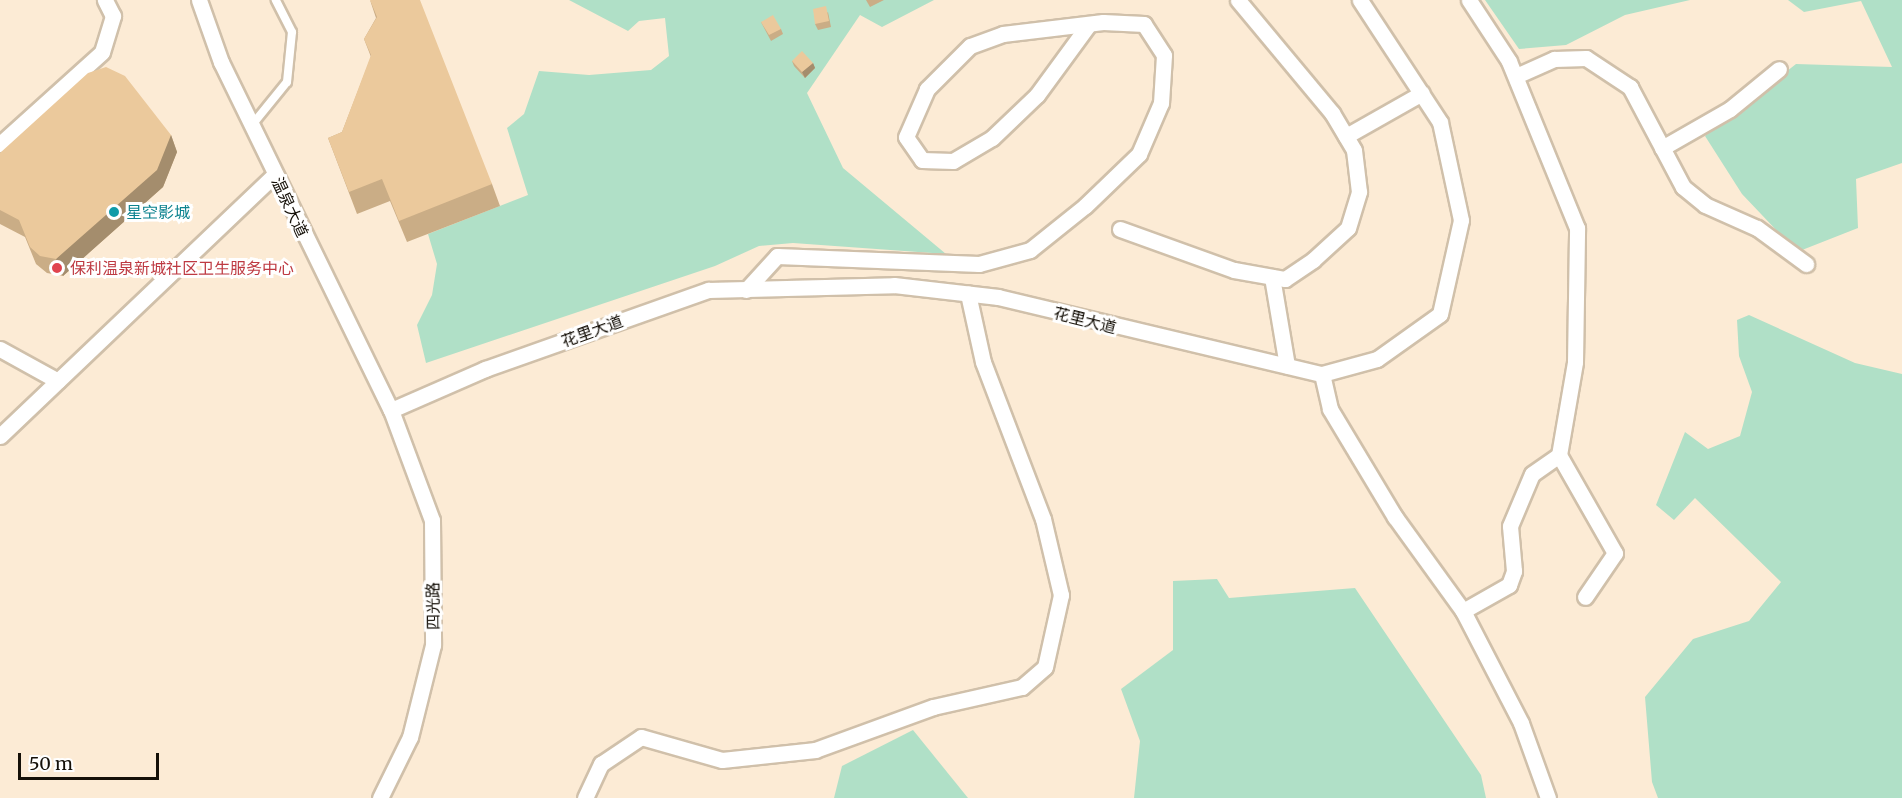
<!DOCTYPE html>
<html>
<head>
<meta charset="utf-8">
<style>
  body { margin:0 }
  #map { position:relative; width:1902px; height:798px; overflow:hidden; background:#fcebd5; font-family:Merriweather,"Noto Sans SC",serif }
  div>[style] { position:absolute }
  .green>* { inset:0; background:#b0e0c7 }
  .roads { filter:drop-shadow(2px 0 #d0c0aa) drop-shadow(-2px 0 #d0c0aa) drop-shadow(0 2px #d0c0aa) drop-shadow(0 -2px #d0c0aa) }
  .lane>* { height:8px; margin:-4px; padding:0 4px; transform-origin:4px; border-radius:4px; background:#fff }
  .street>* { height:15px; margin:-7.5px; padding:0 7.5px; transform-origin:7.5px; border-radius:7.5px; background:#fff }
  .wall>* { inset:0; background:#caad86 }
  .shaded-wall>* { inset:0; background:#a48d6d }
  .building>* { inset:0; background:#ebc99c }
  .dots>* { width:16px; height:16px; translate:-50% -50%; box-sizing:border-box; border:3px solid #fff; border-radius:50% }
  span { translate:-50% -50%; white-space:nowrap; text-align:center; line-height:1.15; -webkit-text-stroke:6px #fff; paint-order:stroke }
  .street-label { font-size:16px; color:#151008 }
  .culture-label { font-size:16px; color:#0d838f }
  .left { translate:0 -50%; text-align:left }
  .health-label { font-size:16px; color:#be3a42 }
  .scale { position:absolute; left:18px; top:753px; width:141px; height:27px; box-sizing:border-box; border:3px solid #151008; border-top:0; padding-left:8px; font-size:18px; line-height:21px; white-space:nowrap; color:#151008; -webkit-text-stroke:4px #fff; paint-order:stroke }
</style>
</head>
<body>
<div id="map">
  <div class="green">
    <div style="clip-path:polygon(569px 0,934px 0,882px 27px,860px 15px,807px 93px,843px 168px,946px 254px,793px 243px,759px 246px,715px 266px,426px 363px,417px 325px,432px 295px,437px 264px,428px 234px,528px 195px,507px 128px,524px 114px,539px 71px,589px 75px,651px 70px,669px 56px,665px 18px,639px 21px,628px 31px)"></div>
    <div style="clip-path:polygon(1485px 0,1690px 0,1625px 15px,1566px 45px,1519px 49px)"></div>
    <div style="clip-path:polygon(1788px 0,1902px 0,1902px 163px,1856px 179px,1858px 228px,1797px 252px,1742px 194px,1705px 136px,1796px 64px,1892px 67px,1861px 1px,1804px 12px)"></div>
    <div style="clip-path:polygon(1749px 315px,1855px 363px,1902px 374px,1902px 798px,1658px 798px,1652px 782px,1645px 697px,1693px 639px,1749px 621px,1781px 582px,1695px 498px,1674px 520px,1656px 505px,1685px 432px,1708px 449px,1740px 436px,1752px 392px,1739px 356px,1737px 320px)"></div>
    <div style="clip-path:polygon(1217px 579px,1229px 598px,1355px 588px,1481px 775px,1486px 798px,1134px 798px,1140px 741px,1121px 689px,1173px 650px,1173px 581px)"></div>
    <div style="clip-path:polygon(913px 730px,968px 798px,834px 798px,842px 766px)"></div>
  </div>
  <div class="roads">
    <div class="lane">
      <div style="left:252px;top:125px;width:55px;rotate:-50.9deg"></div>
      <div style="left:287px;top:82px;width:50px;rotate:-84.3deg"></div>
      <div style="left:292px;top:32px;width:36px;rotate:-117deg"></div>
    </div>
    <div class="street">
      <div style="left:199px;top:0;width:66px;rotate:70.5deg"></div>
      <div style="left:221px;top:62px;width:387px;rotate:64deg"></div>
      <div style="left:391px;top:410px;width:117px;rotate:69.6deg"></div>
      <div style="left:432px;top:520px;width:125px;rotate:89.5deg"></div>
      <div style="left:433px;top:645px;width:95px;rotate:104deg"></div>
      <div style="left:410px;top:737px;width:68px;rotate:116.2deg"></div>
      <div style="left:1516px;top:76px;width:42px;rotate:-24.1deg"></div>
      <div style="left:1554px;top:59px;width:32px;rotate:-2deg"></div>
      <div style="left:1586px;top:58px;width:53px;rotate:33.4deg"></div>
      <div style="left:1630px;top:87px;width:113px;rotate:62.1deg"></div>
      <div style="left:1683px;top:187px;width:28px;rotate:39deg"></div>
      <div style="left:1705px;top:205px;width:57px;rotate:23.9deg"></div>
      <div style="left:1757px;top:228px;width:61px;rotate:36.3deg"></div>
      <div style="left:1346px;top:136px;width:87px;rotate:-29.5deg"></div>
      <div style="left:0;top:144px;width:137px;rotate:-42deg"></div>
      <div style="left:102px;top:52px;width:38px;rotate:-73deg"></div>
      <div style="left:113px;top:16px;width:18px;rotate:-117deg"></div>
      <div style="left:1662px;top:148px;width:78px;rotate:-29.8deg"></div>
      <div style="left:1730px;top:109px;width:63px;rotate:-39.2deg"></div>
      <div style="left:1120px;top:229px;width:121px;rotate:19.8deg"></div>
      <div style="left:1234px;top:270px;width:52px;rotate:10deg"></div>
      <div style="left:1285px;top:279px;width:34px;rotate:-34deg"></div>
      <div style="left:1313px;top:260px;width:47px;rotate:-42.4deg"></div>
      <div style="left:1348px;top:228px;width:38px;rotate:-73deg"></div>
      <div style="left:1359px;top:192px;width:42px;rotate:-96.8deg"></div>
      <div style="left:1354px;top:150px;width:43px;rotate:-120.7deg"></div>
      <div style="left:1332px;top:113px;width:147px;rotate:-129.8deg"></div>
      <div style="left:1272px;top:277px;width:90px;rotate:80.4deg"></div>
      <div style="left:746px;top:290px;width:46px;rotate:-47.6deg"></div>
      <div style="left:777px;top:256px;width:202px;rotate:2.3deg"></div>
      <div style="left:979px;top:264px;width:53px;rotate:-15.4deg"></div>
      <div style="left:1030px;top:250px;width:70px;rotate:-38.7deg"></div>
      <div style="left:1085px;top:206px;width:75px;rotate:-43.9deg"></div>
      <div style="left:1139px;top:154px;width:56px;rotate:-66.7deg"></div>
      <div style="left:1161px;top:103px;width:48px;rotate:-86.4deg"></div>
      <div style="left:1164px;top:55px;width:37px;rotate:-123deg"></div>
      <div style="left:1144px;top:24px;width:41px;rotate:-177.2deg"></div>
      <div style="left:1103px;top:22px;width:101px;rotate:173.2deg"></div>
      <div style="left:1003px;top:34px;width:35px;rotate:160deg"></div>
      <div style="left:970px;top:46px;width:61px;rotate:135deg"></div>
      <div style="left:927px;top:89px;width:52px;rotate:113.6deg"></div>
      <div style="left:906px;top:137px;width:28px;rotate:55deg"></div>
      <div style="left:922px;top:160px;width:31px;rotate:2deg"></div>
      <div style="left:953px;top:161px;width:45px;rotate:-30.5deg"></div>
      <div style="left:992px;top:138px;width:62px;rotate:-43.7deg"></div>
      <div style="left:1037px;top:95px;width:88px;rotate:-53.8deg"></div>
      <div style="left:0;top:349px;width:66px;rotate:28.9deg"></div>
      <div style="left:1322px;top:374px;width:36px;rotate:77deg"></div>
      <div style="left:1330px;top:409px;width:126px;rotate:59deg"></div>
      <div style="left:1395px;top:517px;width:116px;rotate:54.1deg"></div>
      <div style="left:1463px;top:611px;width:126px;rotate:62.6deg"></div>
      <div style="left:1521px;top:723px;width:80px;rotate:70.2deg"></div>
      <div style="left:391px;top:410px;width:103px;rotate:-23.6deg"></div>
      <div style="left:485px;top:369px;width:237px;rotate:-19.5deg"></div>
      <div style="left:708px;top:290px;width:186px;rotate:-1.5deg"></div>
      <div style="left:894px;top:285px;width:105px;rotate:6.6deg"></div>
      <div style="left:998px;top:297px;width:333px;rotate:13.4deg"></div>
      <div style="left:1322px;top:374px;width:57px;rotate:-15.3deg"></div>
      <div style="left:1377px;top:359px;width:77px;rotate:-35.5deg"></div>
      <div style="left:1440px;top:314px;width:96px;rotate:-77.4deg"></div>
      <div style="left:1461px;top:220px;width:100px;rotate:-102.1deg"></div>
      <div style="left:1440px;top:122px;width:146px;rotate:-123.3deg"></div>
      <div style="left:0;top:436px;width:378px;rotate:-43.6deg"></div>
      <div style="left:1559px;top:455px;width:113px;rotate:60.3deg"></div>
      <div style="left:1615px;top:553px;width:53px;rotate:124.3deg"></div>
      <div style="left:1463px;top:611px;width:53px;rotate:-29.5deg"></div>
      <div style="left:1509px;top:585px;width:15px;rotate:-70deg"></div>
      <div style="left:1514px;top:571px;width:45px;rotate:-95.1deg"></div>
      <div style="left:1510px;top:526px;width:56px;rotate:-67.1deg"></div>
      <div style="left:1532px;top:474px;width:33px;rotate:-35deg"></div>
      <div style="left:1559px;top:455px;width:94px;rotate:-80.2deg"></div>
      <div style="left:1575px;top:362px;width:134px;rotate:-89.1deg"></div>
      <div style="left:1577px;top:228px;width:180px;rotate:-112.2deg"></div>
      <div style="left:1509px;top:61px;width:73px;rotate:-123.3deg"></div>
      <div style="left:585px;top:798px;width:38px;rotate:-65deg"></div>
      <div style="left:601px;top:764px;width:48px;rotate:-34deg"></div>
      <div style="left:641px;top:737px;width:84px;rotate:15.9deg"></div>
      <div style="left:722px;top:760px;width:94px;rotate:-6.1deg"></div>
      <div style="left:815px;top:750px;width:126px;rotate:-20deg"></div>
      <div style="left:933px;top:707px;width:91px;rotate:-12.7deg"></div>
      <div style="left:1022px;top:687px;width:30px;rotate:-41deg"></div>
      <div style="left:1045px;top:667px;width:74px;rotate:-77.5deg"></div>
      <div style="left:1061px;top:595px;width:78px;rotate:-103.3deg"></div>
      <div style="left:1043px;top:519px;width:168px;rotate:-110.9deg"></div>
      <div style="left:983px;top:362px;width:70px;rotate:-102.4deg"></div>
    </div>
  </div>
  <div class="wall">
    <div style="clip-path:polygon(370px 0,492px 184px,500px 206px,407px 242px,390px 201px,357px 214px,328px 138px,342px 132px,371px 57px,364px 39px,376px 18px)"></div>
    <div style="clip-path:polygon(866px 0,884px 0,870px 7px)"></div>
    <div style="clip-path:polygon(828px 12px,831px 27px,818px 30px,815px 24px)"></div>
    <div style="clip-path:polygon(761px 22px,781px 29px,783px 34px,771px 41px)"></div>
    <div style="clip-path:polygon(792px 61px,813px 63px,815px 68px,805px 78px,794px 66px)"></div>
    <div style="clip-path:polygon(171px 135px,177px 152px,163px 187px,63px 276px,47px 273px,36px 264px,25px 237px,0 224px,0 153px)"></div>
  </div>
  <div class="shaded-wall">
    <div style="clip-path:polygon(813px 63px,815px 68px,805px 78px,802px 72px)"></div>
    <div style="clip-path:polygon(171px 135px,177px 152px,163px 187px,63px 276px,56px 259px)"></div>
  </div>
  <div class="building">
    <div style="clip-path:polygon(370px 0,420px 0,492px 184px,399px 221px,382px 179px,349px 192px,328px 138px,342px 132px,371px 55px,364px 39px,377px 17px)"></div>
    <div style="clip-path:polygon(826px 6px,829px 21px,815px 24px,813px 9px)"></div>
    <div style="clip-path:polygon(773px 15px,781px 29px,769px 35px,761px 22px)"></div>
    <div style="clip-path:polygon(802px 51px,813px 63px,802px 72px,792px 61px)"></div>
    <div style="clip-path:polygon(106px 67px,125px 76px,171px 135px,157px 170px,56px 259px,40px 256px,30px 247px,19px 220px,0 210px,0 153px,88px 73px)"></div>
  </div>
  <div class="dots">
    <div style="left:114px;top:212px;background:#0f9aa8"></div>
    <div style="left:57px;top:268px;background:#e0444e"></div>
  </div>
  <div class="street-label">
    <span style="left:290px;top:207px;rotate:65deg">温泉大道</span>
    <span style="left:1085px;top:320px;rotate:14deg">花里大道</span>
    <span style="left:592px;top:331px;rotate:-20deg">花里大道</span>
    <span style="left:433px;top:606px;rotate:-91deg">四光路</span>
  </div>
  <div class="culture-label">
    <span class="left" style="left:126px;top:212px">星空影城</span>
  </div>
  <div class="health-label">
    <span class="left" style="left:70px;top:268px">保利温泉新城社区卫生服务中心</span>
  </div>
  <div class="scale">50 m</div>
</div>
</body>
</html>
